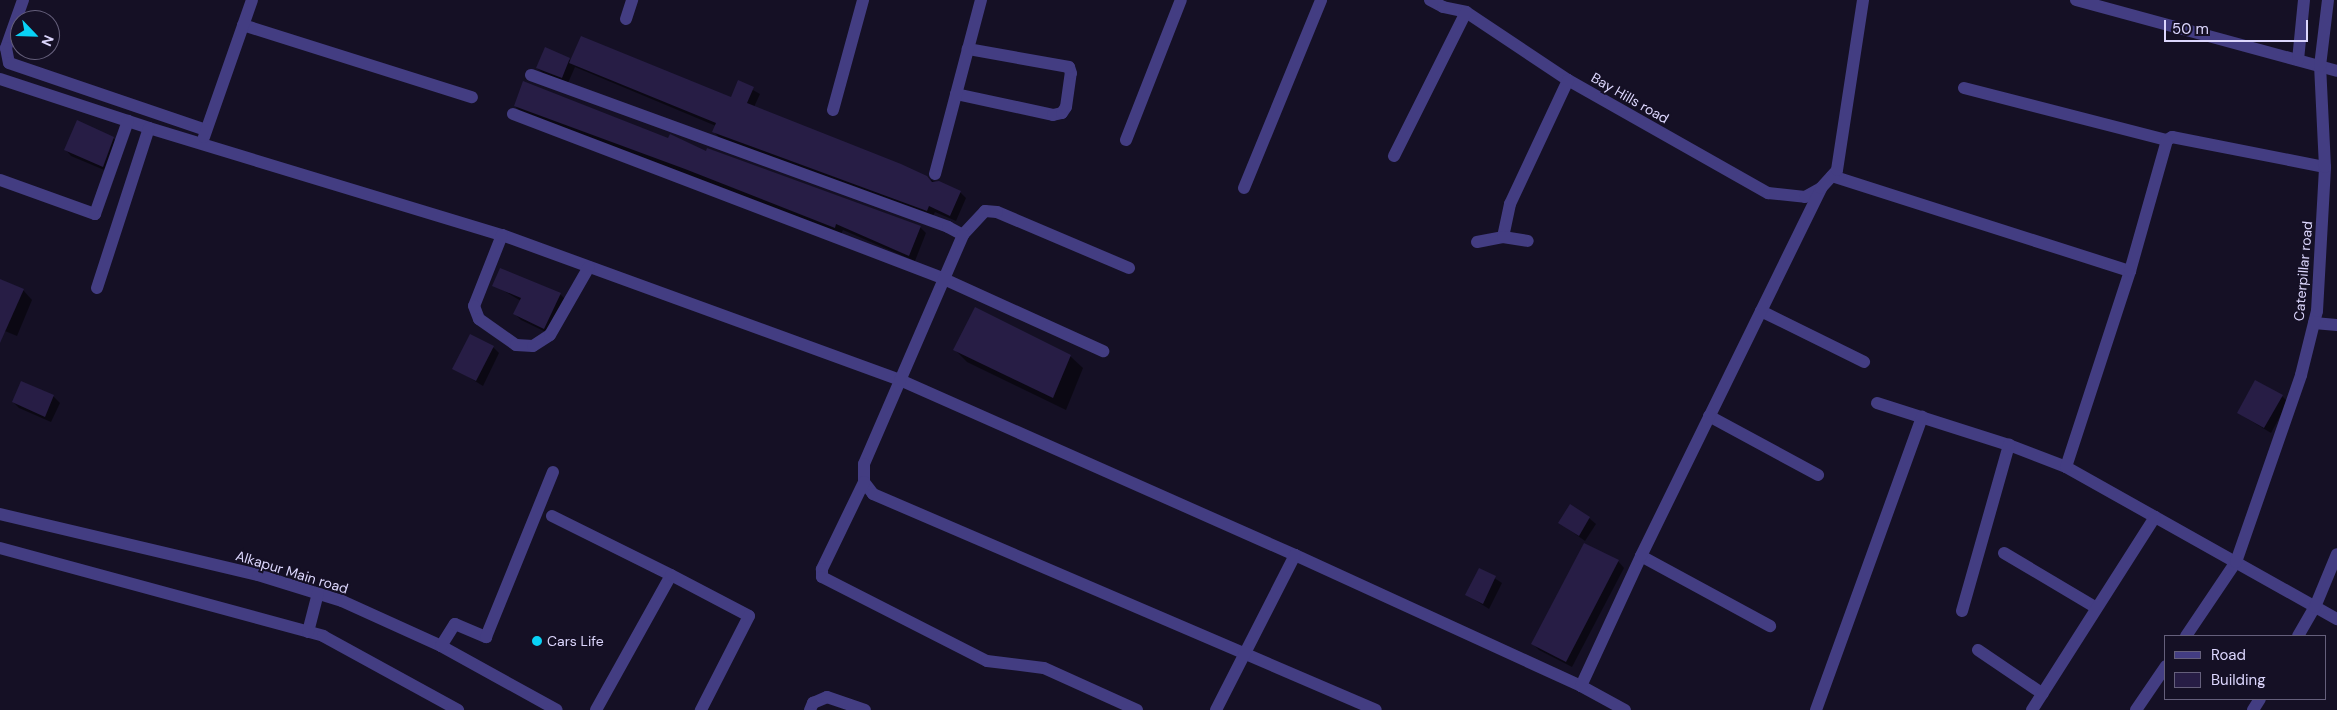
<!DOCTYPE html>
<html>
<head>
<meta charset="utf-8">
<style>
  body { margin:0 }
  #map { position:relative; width:2337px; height:710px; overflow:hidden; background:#151025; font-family:"DM Sans",sans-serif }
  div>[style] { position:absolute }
  .shadow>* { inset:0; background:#0007 }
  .building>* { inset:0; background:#271d45 }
  .minor>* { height:12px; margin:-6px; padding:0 6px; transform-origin:6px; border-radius:6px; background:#433d82 }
  .dots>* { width:14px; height:14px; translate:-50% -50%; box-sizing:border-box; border:2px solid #151025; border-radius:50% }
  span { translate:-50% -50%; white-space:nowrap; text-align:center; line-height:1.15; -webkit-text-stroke:4px #151025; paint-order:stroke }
  .street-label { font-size:14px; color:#dcd6fd }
  .poi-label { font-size:14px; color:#dcd6fd }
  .left { translate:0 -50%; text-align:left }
  .legend { position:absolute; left:2164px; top:635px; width:162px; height:65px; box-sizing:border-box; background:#151025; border:1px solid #655f7b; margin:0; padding:6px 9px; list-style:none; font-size:15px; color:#dcd6fd }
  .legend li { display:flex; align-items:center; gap:10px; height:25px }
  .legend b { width:25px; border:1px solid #655f7b }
  .north { position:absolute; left:10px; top:10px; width:50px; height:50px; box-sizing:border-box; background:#151025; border:1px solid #655f7b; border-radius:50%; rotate:114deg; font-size:14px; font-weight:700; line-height:20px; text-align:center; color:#dcd6fd }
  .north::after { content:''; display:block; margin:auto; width:18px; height:22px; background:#09d2f6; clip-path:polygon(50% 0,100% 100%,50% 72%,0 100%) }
  .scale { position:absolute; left:2164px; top:20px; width:144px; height:22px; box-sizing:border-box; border:2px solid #dcd6fd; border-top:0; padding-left:6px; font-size:15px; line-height:18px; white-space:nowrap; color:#dcd6fd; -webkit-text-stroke:4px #151025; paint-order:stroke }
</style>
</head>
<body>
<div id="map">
  <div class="shadow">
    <div style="clip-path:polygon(546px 49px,571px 61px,732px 98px,739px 82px,760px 94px,754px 107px,960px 192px,966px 198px,956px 221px,935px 212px,933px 216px,720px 138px,714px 132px,716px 126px,575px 67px,568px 83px,544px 74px,537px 68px)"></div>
    <div style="clip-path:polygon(515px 106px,669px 140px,920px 227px,926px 233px,915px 261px,843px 230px,841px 234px,521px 112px)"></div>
    <div style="clip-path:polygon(113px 138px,119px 144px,109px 172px,71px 156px,65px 149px)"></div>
    <div style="clip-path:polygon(0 281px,23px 290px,32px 300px,17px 336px,0 329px)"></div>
    <div style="clip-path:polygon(494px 285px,560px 294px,566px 300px,550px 334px,521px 320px,515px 314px,521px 301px)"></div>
    <div style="clip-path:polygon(493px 347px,499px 353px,483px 386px,454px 368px)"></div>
    <div style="clip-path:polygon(955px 350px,1070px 356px,1083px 368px,1066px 410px,967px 362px)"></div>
    <div style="clip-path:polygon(22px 383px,53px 396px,60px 403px,51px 422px,19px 408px,13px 402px)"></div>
    <div style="clip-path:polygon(2282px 396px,2288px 402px,2271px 433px,2238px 413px)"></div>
    <div style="clip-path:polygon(1589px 518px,1596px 524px,1585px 541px,1560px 523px)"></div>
    <div style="clip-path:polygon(1618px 561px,1624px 568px,1572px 667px,1539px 650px,1533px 644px)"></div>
    <div style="clip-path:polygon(1480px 569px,1502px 583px,1489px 609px,1467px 595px)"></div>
  </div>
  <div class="building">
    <div style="clip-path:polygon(581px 36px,726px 95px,731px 97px,738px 80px,754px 87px,747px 103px,901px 164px,927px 176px,932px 182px,939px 181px,961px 191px,950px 216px,929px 206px,927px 211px,712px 132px,716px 123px,569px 63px)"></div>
    <div style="clip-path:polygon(545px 47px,570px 58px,562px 78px,536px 68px)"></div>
    <div style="clip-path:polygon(523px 81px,668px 138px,670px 134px,706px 151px,707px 148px,921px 226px,909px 256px,836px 224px,835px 228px,685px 169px,514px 106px)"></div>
    <div style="clip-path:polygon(77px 120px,114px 137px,103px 167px,64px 150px)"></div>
    <div style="clip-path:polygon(500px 268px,561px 293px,544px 329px,513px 314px,521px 298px,492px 286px)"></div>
    <div style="clip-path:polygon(0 279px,24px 289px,0 343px)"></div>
    <div style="clip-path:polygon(975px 307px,1071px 355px,1053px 398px,953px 350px)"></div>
    <div style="clip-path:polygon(470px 334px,494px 346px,476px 381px,452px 369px)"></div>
    <div style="clip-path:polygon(2255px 380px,2283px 395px,2264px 428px,2237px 413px)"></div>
    <div style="clip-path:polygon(21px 381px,54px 395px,45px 417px,12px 402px)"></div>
    <div style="clip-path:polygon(1570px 504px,1590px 517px,1579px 536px,1558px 523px)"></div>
    <div style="clip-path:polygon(1584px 543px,1619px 560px,1566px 662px,1531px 644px)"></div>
    <div style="clip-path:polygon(1479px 568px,1496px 576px,1483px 604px,1465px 595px)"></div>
  </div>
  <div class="minor">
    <div style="left:23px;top:0;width:51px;rotate:109.5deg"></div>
    <div style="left:6px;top:48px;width:15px;rotate:79deg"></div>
    <div style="left:9px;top:63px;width:208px;rotate:18.8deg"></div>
    <div style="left:1430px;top:0;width:15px;rotate:28deg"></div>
    <div style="left:1443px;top:7px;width:24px;rotate:12deg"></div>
    <div style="left:1466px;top:12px;width:123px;rotate:33.7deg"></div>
    <div style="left:1568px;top:80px;width:230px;rotate:29.5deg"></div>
    <div style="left:1768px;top:193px;width:37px;rotate:6deg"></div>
    <div style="left:1805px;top:197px;width:18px;rotate:-29deg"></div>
    <div style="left:2076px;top:0;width:270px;rotate:15.2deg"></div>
    <div style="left:626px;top:19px;width:20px;rotate:-72deg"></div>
    <div style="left:243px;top:25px;width:240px;rotate:17.5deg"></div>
    <div style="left:2298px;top:60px;width:60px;rotate:-84.3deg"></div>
    <div style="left:531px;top:75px;width:444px;rotate:20deg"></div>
    <div style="left:948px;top:227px;width:17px;rotate:28deg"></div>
    <div style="left:0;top:79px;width:157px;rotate:18.2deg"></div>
    <div style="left:149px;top:128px;width:369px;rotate:16.9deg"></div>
    <div style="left:502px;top:235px;width:424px;rotate:20deg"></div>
    <div style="left:900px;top:380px;width:432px;rotate:23.9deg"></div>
    <div style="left:1295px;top:555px;width:315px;rotate:24.6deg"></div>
    <div style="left:1581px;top:686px;width:50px;rotate:28.6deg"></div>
    <div style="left:1964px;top:88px;width:210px;rotate:14.4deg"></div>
    <div style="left:2167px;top:140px;width:6px;rotate:-31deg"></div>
    <div style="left:2172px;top:137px;width:156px;rotate:11.1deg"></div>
    <div style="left:956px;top:94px;width:99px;rotate:12.2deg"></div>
    <div style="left:1053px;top:115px;width:9px;rotate:-13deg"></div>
    <div style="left:1062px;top:113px;width:7px;rotate:-56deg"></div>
    <div style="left:1066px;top:107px;width:34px;rotate:-82deg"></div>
    <div style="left:1071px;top:73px;width:6px;rotate:-108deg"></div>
    <div style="left:1069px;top:67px;width:103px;rotate:-169.9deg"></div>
    <div style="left:833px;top:110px;width:114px;rotate:-74.7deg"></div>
    <div style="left:513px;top:114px;width:462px;rotate:20.9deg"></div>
    <div style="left:944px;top:279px;width:175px;rotate:24.4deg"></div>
    <div style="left:204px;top:137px;width:145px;rotate:-70.7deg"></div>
    <div style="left:1126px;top:140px;width:150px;rotate:-68.6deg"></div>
    <div style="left:1394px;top:156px;width:161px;rotate:-63.4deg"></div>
    <div style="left:935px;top:174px;width:180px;rotate:-75.2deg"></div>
    <div style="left:1832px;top:176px;width:313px;rotate:17.7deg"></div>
    <div style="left:0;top:180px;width:101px;rotate:19.7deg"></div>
    <div style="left:95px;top:214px;width:99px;rotate:-70.5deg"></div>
    <div style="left:1244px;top:188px;width:203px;rotate:-67.7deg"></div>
    <div style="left:502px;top:235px;width:76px;rotate:111.5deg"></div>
    <div style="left:474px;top:306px;width:14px;rotate:69deg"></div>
    <div style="left:479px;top:319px;width:45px;rotate:35.1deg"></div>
    <div style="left:516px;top:345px;width:17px;rotate:3deg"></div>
    <div style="left:533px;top:346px;width:20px;rotate:-33deg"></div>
    <div style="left:550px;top:335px;width:78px;rotate:-60.2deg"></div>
    <div style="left:1503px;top:237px;width:34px;rotate:-78deg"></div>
    <div style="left:1510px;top:204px;width:137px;rotate:-64.9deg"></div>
    <div style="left:1477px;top:242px;width:26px;rotate:-11deg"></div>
    <div style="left:1503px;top:237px;width:25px;rotate:9deg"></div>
    <div style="left:1129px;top:268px;width:143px;rotate:-157deg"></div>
    <div style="left:997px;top:212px;width:12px;rotate:-175deg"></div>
    <div style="left:985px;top:211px;width:33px;rotate:133deg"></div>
    <div style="left:963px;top:235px;width:249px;rotate:113.4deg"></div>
    <div style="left:864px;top:464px;width:18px;rotate:90deg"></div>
    <div style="left:864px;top:482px;width:15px;rotate:53deg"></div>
    <div style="left:873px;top:494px;width:547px;rotate:23.24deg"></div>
    <div style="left:97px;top:288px;width:168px;rotate:-72deg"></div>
    <div style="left:1761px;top:311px;width:115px;rotate:26.3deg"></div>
    <div style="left:2314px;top:323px;width:23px;rotate:5deg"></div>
    <div style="left:1877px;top:403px;width:139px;rotate:17.7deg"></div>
    <div style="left:2009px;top:445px;width:61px;rotate:21.1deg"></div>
    <div style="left:2066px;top:467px;width:311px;rotate:29.3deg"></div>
    <div style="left:1709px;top:416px;width:124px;rotate:28.4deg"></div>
    <div style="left:2066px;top:467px;width:206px;rotate:-71.9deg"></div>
    <div style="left:2130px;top:271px;width:136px;rotate:-74.2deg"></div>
    <div style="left:864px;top:482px;width:97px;rotate:115.8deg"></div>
    <div style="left:822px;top:569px;width:8px;rotate:90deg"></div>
    <div style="left:822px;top:577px;width:185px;rotate:27deg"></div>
    <div style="left:987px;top:661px;width:57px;rotate:7deg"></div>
    <div style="left:1044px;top:668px;width:102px;rotate:24.3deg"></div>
    <div style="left:0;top:514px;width:265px;rotate:13.3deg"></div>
    <div style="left:258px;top:575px;width:88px;rotate:17.2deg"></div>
    <div style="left:342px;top:601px;width:109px;rotate:24.4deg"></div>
    <div style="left:441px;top:646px;width:132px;rotate:28.9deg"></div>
    <div style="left:552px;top:516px;width:133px;rotate:26.4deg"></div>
    <div style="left:0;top:548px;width:335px;rotate:15.2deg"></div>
    <div style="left:323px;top:636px;width:154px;rotate:28.7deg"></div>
    <div style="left:2004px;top:553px;width:106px;rotate:30.7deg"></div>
    <div style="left:1641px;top:556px;width:147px;rotate:28.5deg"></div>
    <div style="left:1962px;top:611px;width:173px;rotate:-74.2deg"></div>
    <div style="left:308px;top:632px;width:40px;rotate:-75.6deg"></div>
    <div style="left:2186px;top:636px;width:89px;rotate:-56deg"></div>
    <div style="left:2236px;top:562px;width:198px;rotate:-70.8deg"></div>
    <div style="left:2301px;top:375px;width:66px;rotate:-76deg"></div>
    <div style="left:2317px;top:311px;width:144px;rotate:-86.8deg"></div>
    <div style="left:2325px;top:167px;width:101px;rotate:-92.8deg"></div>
    <div style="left:2320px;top:66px;width:66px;rotate:-83.1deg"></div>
    <div style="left:2298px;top:636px;width:34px;rotate:-60deg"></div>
    <div style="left:2315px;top:607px;width:57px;rotate:-67.5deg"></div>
    <div style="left:441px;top:646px;width:26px;rotate:-58deg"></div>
    <div style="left:455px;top:624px;width:34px;rotate:23deg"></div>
    <div style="left:486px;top:637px;width:178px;rotate:-67.9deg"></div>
    <div style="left:1978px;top:650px;width:78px;rotate:34.1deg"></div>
    <div style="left:1581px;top:686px;width:143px;rotate:-65.2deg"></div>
    <div style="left:1641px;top:556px;width:410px;rotate:-63.9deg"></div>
    <div style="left:1821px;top:188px;width:24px;rotate:-48deg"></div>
    <div style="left:1837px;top:170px;width:172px;rotate:-81.3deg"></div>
    <div style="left:596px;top:710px;width:154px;rotate:-60.9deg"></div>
    <div style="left:671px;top:575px;width:88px;rotate:27.7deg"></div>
    <div style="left:749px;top:616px;width:106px;rotate:117.1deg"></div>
    <div style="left:810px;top:710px;width:8px;rotate:-67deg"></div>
    <div style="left:813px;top:703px;width:15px;rotate:-23deg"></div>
    <div style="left:827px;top:697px;width:40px;rotate:18.9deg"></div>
    <div style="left:1216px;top:710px;width:174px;rotate:-63deg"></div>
    <div style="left:1816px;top:710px;width:312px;rotate:-70.1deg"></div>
    <div style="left:2032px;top:710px;width:229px;rotate:-57.5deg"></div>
    <div style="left:2136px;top:710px;width:53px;rotate:-55.7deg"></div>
    <div style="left:2253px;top:710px;width:13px;rotate:-58deg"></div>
  </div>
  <div class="dots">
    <div style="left:537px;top:641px;background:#09d2f6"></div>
  </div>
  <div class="street-label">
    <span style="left:1630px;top:98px;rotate:30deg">Bay Hills road</span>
    <span style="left:2303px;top:271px;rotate:-85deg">Caterpillar road</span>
    <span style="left:292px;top:572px;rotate:17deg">Alkapur Main road</span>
  </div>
  <div class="poi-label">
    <span class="left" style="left:547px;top:641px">Cars Life</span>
  </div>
  <ul class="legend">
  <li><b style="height:6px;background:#433d82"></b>Road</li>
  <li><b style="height:14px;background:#271d45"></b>Building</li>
  </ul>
  <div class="north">N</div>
  <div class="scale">50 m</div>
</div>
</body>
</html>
